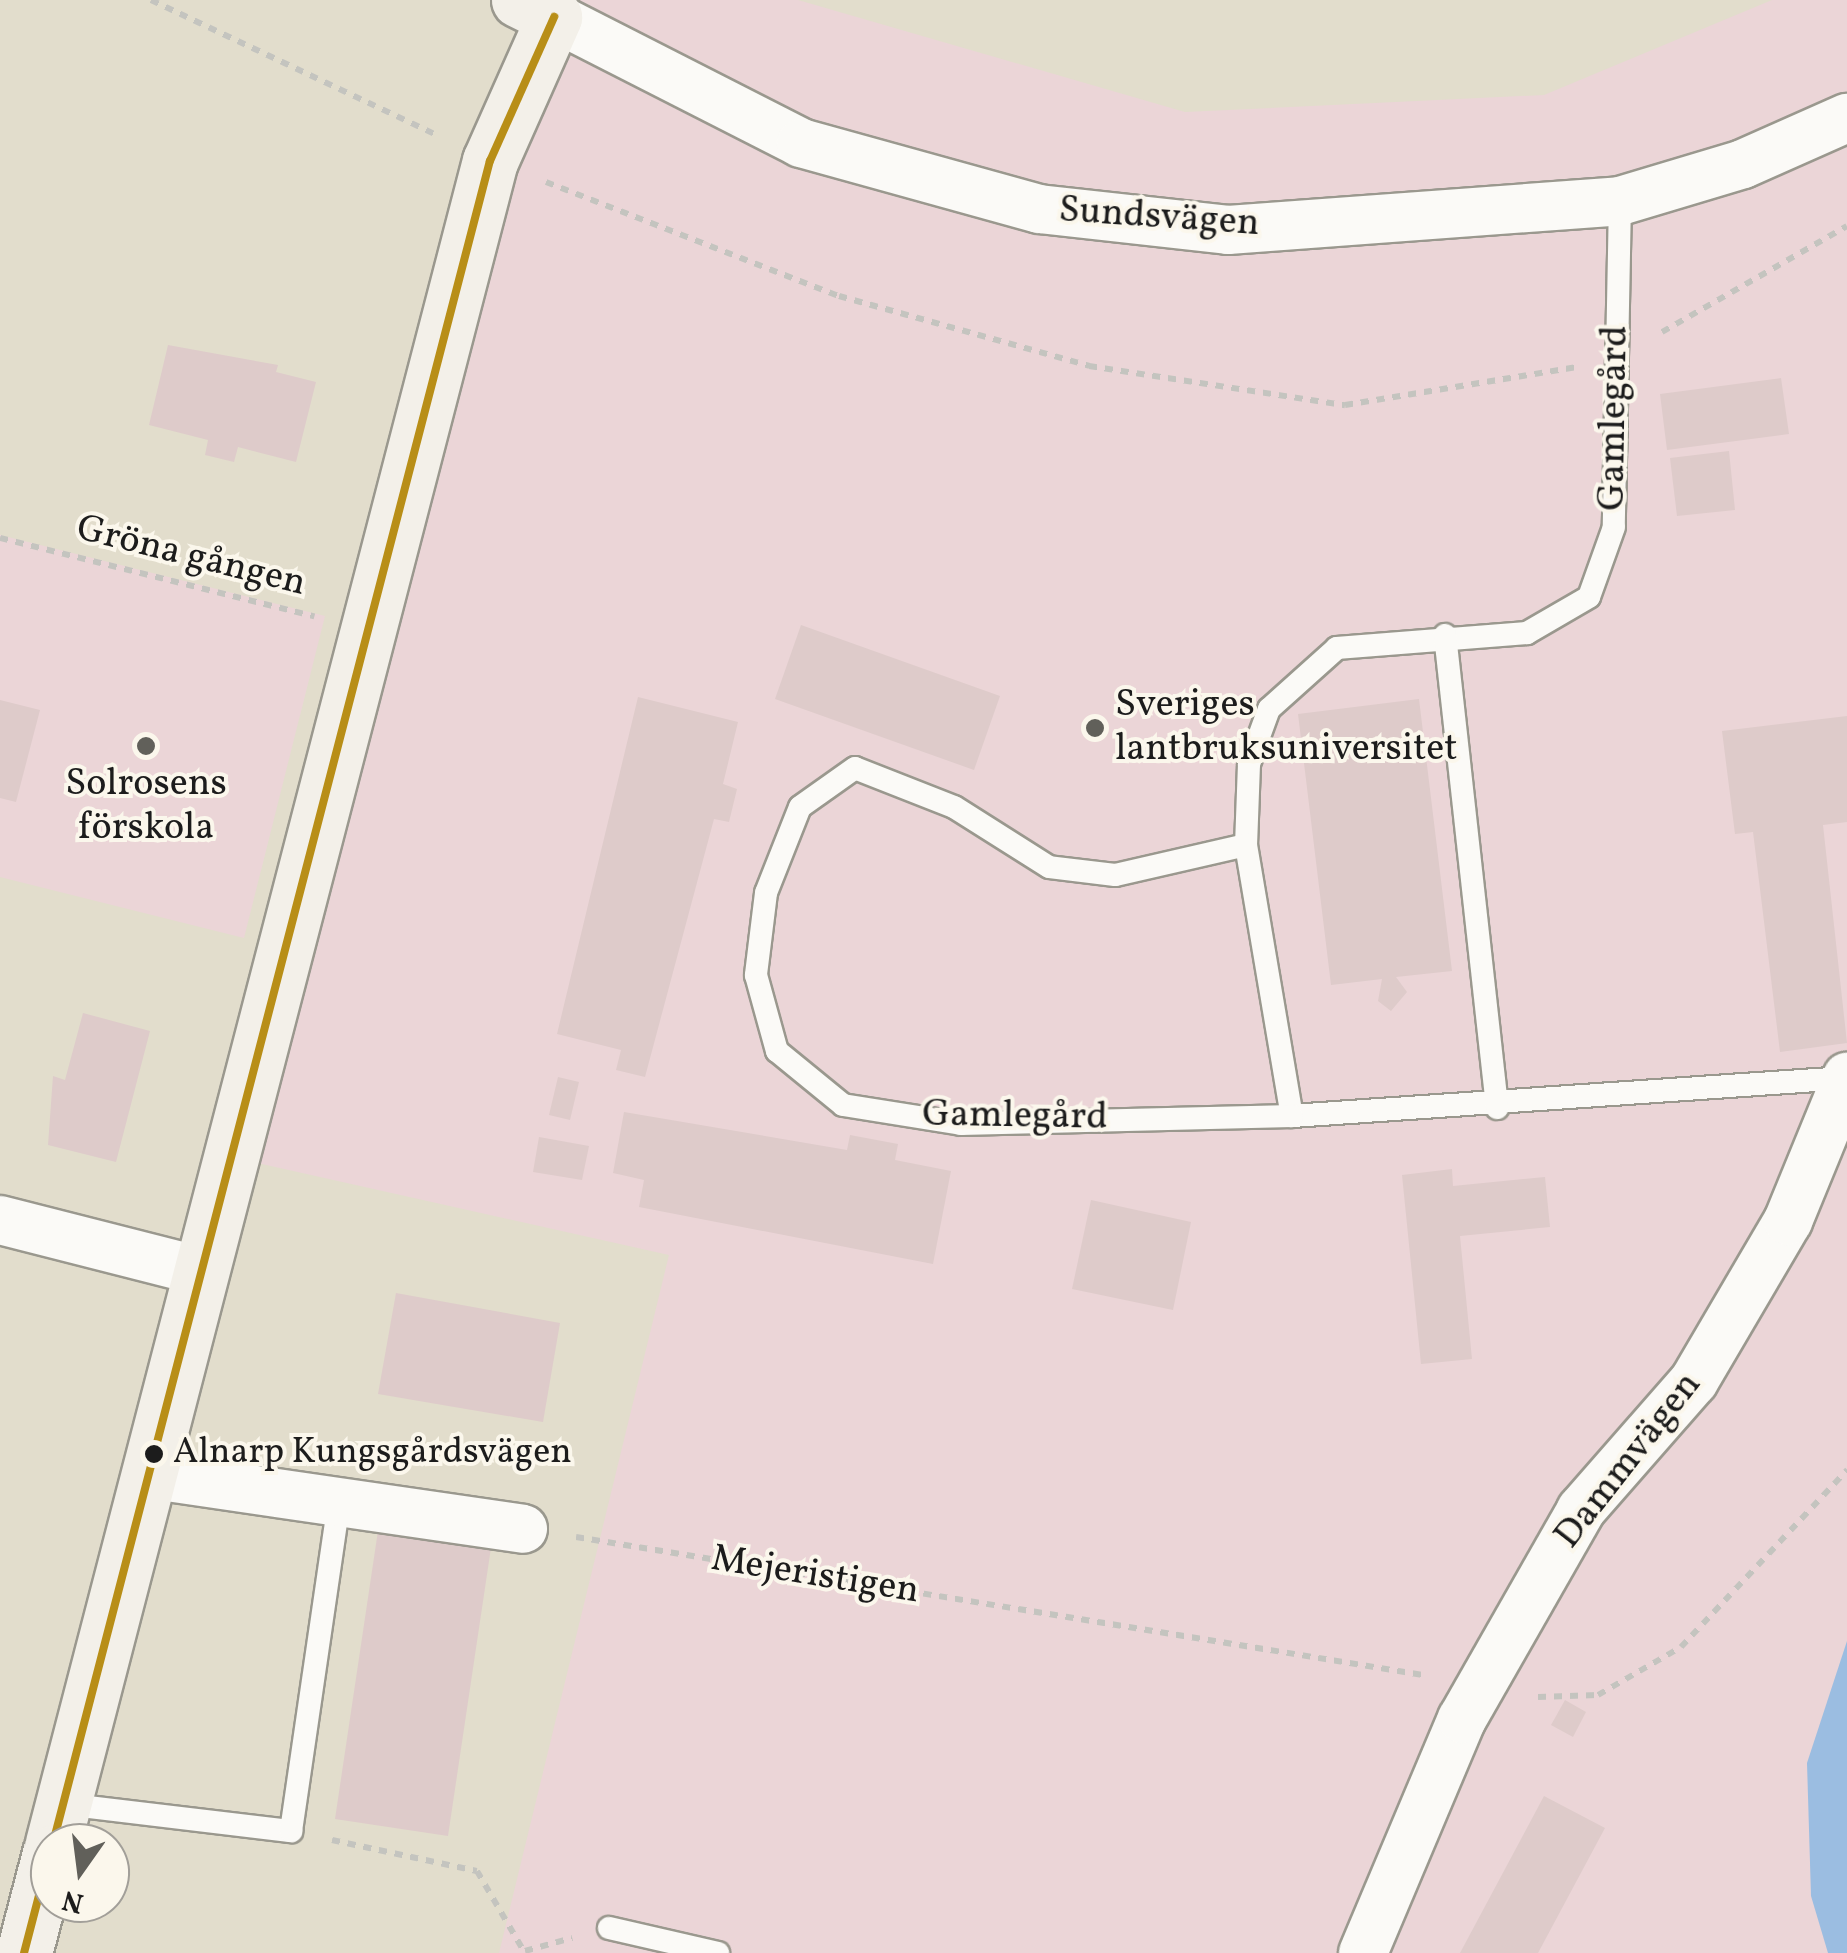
<!DOCTYPE html>
<html>
<head>
<meta charset="utf-8">
<style>
  body { margin:0 }
  #map { position:relative; width:1847px; height:1953px; overflow:hidden; background:#e2ddcc; font-family:Vollkorn,serif }
  div>[style] { position:absolute }
  .built>* { inset:0; background:#ebd5d7 }
  .water>* { inset:0; background:#9bbde1 }
  .building>* { inset:0; background:#decbca }
  .path>* { height:6px; margin-top:-3px; transform-origin:0; background:repeating-linear-gradient(90deg,#c4c4bf 0 8px,transparent 0 16px) }
  .roads { filter:drop-shadow(2px 0 #9a988e) drop-shadow(-2px 0 #9a988e) drop-shadow(0 2px #9a988e) drop-shadow(0 -2px #9a988e) }
  .lane>* { height:22px; margin:-11px; padding:0 11px; transform-origin:11px; border-radius:11px; background:#fbfaf7 }
  .street>* { height:48px; margin:-24px; padding:0 24px; transform-origin:24px; border-radius:24px; background:#fbfaf7 }
  .secondary>* { height:55px; margin:-27.5px; padding:0 27.5px; transform-origin:27.5px; border-radius:27.5px; background:#f3f0e9 }
  .bus-1>* { height:8px; margin:-4px; padding:0 4px; transform-origin:4px; border-radius:4px; background:#b88e17 }
  .dots>* { width:28px; height:28px; translate:-50% -50%; box-sizing:border-box; border:5px solid #fbf7ec; border-radius:50% }
  span { translate:-50% -50%; white-space:nowrap; text-align:center; line-height:1.15; -webkit-text-stroke:8px #fbf7ec; paint-order:stroke }
  .bus-label { font-size:36px; color:#1c1c1c }
  .left { translate:0 -50%; text-align:left }
  .street-label { font-size:38px; color:#1c1c1c }
  .poi-label { font-size:38px; color:#1c1c1c }
  .north { position:absolute; left:30px; top:1823px; width:100px; height:100px; box-sizing:border-box; background:#fbf7ec; border:2px solid #a29f99; border-radius:50%; rotate:194deg; font-size:28px; font-weight:700; line-height:40px; text-align:center; color:#1c1c1c }
  .north::after { content:''; display:block; margin:auto; width:35px; height:45px; background:#61605a; clip-path:polygon(50% 0,100% 100%,50% 72%,0 100%) }
</style>
</head>
<body>
<div id="map">
  <div class="built">
    <div style="clip-path:polygon(569px 0,798px 0,1185px 112px,1544px 95px,1772px 0,1847px 0,1847px 1953px,499px 1953px,669px 1255px,231px 1157px,490px 161px)"></div>
    <div style="clip-path:polygon(0 535px,325px 616px,244px 938px,0 877px)"></div>
  </div>
  <div class="water">
    <div style="clip-path:polygon(1847px 1641px,1847px 1953px,1828px 1953px,1811px 1896px,1807px 1763px)"></div>
  </div>
  <div class="building">
    <div style="clip-path:polygon(168px 345px,278px 365px,276px 372px,316px 382px,296px 462px,238px 447px,234px 462px,205px 455px,208px 440px,149px 425px)"></div>
    <div style="clip-path:polygon(1781px 378px,1789px 434px,1667px 450px,1660px 394px)"></div>
    <div style="clip-path:polygon(1729px 451px,1735px 510px,1677px 516px,1670px 458px)"></div>
    <div style="clip-path:polygon(801px 625px,1000px 696px,974px 770px,775px 699px)"></div>
    <div style="clip-path:polygon(638px 697px,738px 722px,723px 784px,737px 789px,729px 822px,714px 819px,645px 1077px,616px 1070px,621px 1050px,557px 1034px)"></div>
    <div style="clip-path:polygon(1419px 699px,1452px 971px,1396px 977px,1407px 992px,1391px 1011px,1378px 1001px,1382px 979px,1331px 985px,1298px 714px)"></div>
    <div style="clip-path:polygon(0 700px,40px 710px,16px 802px,0 798px)"></div>
    <div style="clip-path:polygon(1847px 716px,1847px 822px,1823px 825px,1847px 1043px,1780px 1052px,1753px 832px,1735px 834px,1722px 731px)"></div>
    <div style="clip-path:polygon(83px 1013px,150px 1031px,116px 1162px,48px 1145px,53px 1076px,65px 1080px)"></div>
    <div style="clip-path:polygon(558px 1077px,579px 1082px,570px 1120px,549px 1115px)"></div>
    <div style="clip-path:polygon(624px 1112px,847px 1150px,850px 1135px,898px 1144px,895px 1160px,951px 1171px,933px 1264px,639px 1207px,644px 1180px,613px 1173px)"></div>
    <div style="clip-path:polygon(539px 1137px,589px 1146px,582px 1180px,533px 1172px)"></div>
    <div style="clip-path:polygon(1452px 1169px,1453px 1186px,1545px 1177px,1550px 1227px,1460px 1236px,1472px 1359px,1421px 1364px,1402px 1175px)"></div>
    <div style="clip-path:polygon(1091px 1200px,1191px 1222px,1173px 1310px,1072px 1289px)"></div>
    <div style="clip-path:polygon(396px 1293px,560px 1323px,543px 1422px,378px 1394px)"></div>
    <div style="clip-path:polygon(379px 1524px,492px 1541px,448px 1836px,335px 1819px)"></div>
    <div style="clip-path:polygon(1565px 1700px,1586px 1712px,1573px 1737px,1551px 1725px)"></div>
    <div style="clip-path:polygon(1544px 1796px,1605px 1828px,1538px 1953px,1460px 1953px)"></div>
  </div>
  <div class="path">
    <div style="left:151px;top:0;width:318px;rotate:25.3deg"></div>
    <div style="left:546px;top:182px;width:314px;rotate:21.3deg"></div>
    <div style="left:839px;top:296px;width:260px;rotate:15.6deg"></div>
    <div style="left:1089px;top:366px;width:259px;rotate:8.7deg"></div>
    <div style="left:1345px;top:405px;width:235px;rotate:-9.3deg"></div>
    <div style="left:1662px;top:332px;width:213px;rotate:-29.8deg"></div>
    <div style="left:0;top:538px;width:324px;rotate:14deg"></div>
    <div style="left:576px;top:1537px;width:858px;rotate:9.25deg"></div>
    <div style="left:1538px;top:1697px;width:60px;rotate:-1.9deg"></div>
    <div style="left:1598px;top:1695px;width:96px;rotate:-30deg"></div>
    <div style="left:1681px;top:1647px;width:243px;rotate:-46.8deg"></div>
    <div style="left:332px;top:1840px;width:148px;rotate:12.1deg"></div>
    <div style="left:477px;top:1871px;width:95px;rotate:59.7deg"></div>
    <div style="left:525px;top:1951px;width:49px;rotate:-15.5deg"></div>
  </div>
  <div class="roads">
    <div class="lane">
      <div style="left:1620px;top:201px;width:326px;rotate:91.1deg"></div>
      <div style="left:1614px;top:527px;width:74px;rotate:109.7deg"></div>
      <div style="left:1589px;top:597px;width:72px;rotate:149.9deg"></div>
      <div style="left:1527px;top:633px;width:191px;rotate:175.5deg"></div>
      <div style="left:1337px;top:648px;width:91px;rotate:138.1deg"></div>
      <div style="left:1269px;top:709px;width:59px;rotate:110deg"></div>
      <div style="left:1249px;top:764px;width:81px;rotate:92.1deg"></div>
      <div style="left:1246px;top:845px;width:275px;rotate:80.4deg"></div>
      <div style="left:1292px;top:1116px;width:554px;rotate:-3.93deg"></div>
      <div style="left:1445px;top:635px;width:476px;rotate:83.7deg"></div>
      <div style="left:1246px;top:845px;width:134px;rotate:167.1deg"></div>
      <div style="left:1115px;top:875px;width:66px;rotate:-173.1deg"></div>
      <div style="left:1049px;top:867px;width:112px;rotate:-147.7deg"></div>
      <div style="left:954px;top:807px;width:106px;rotate:-158.5deg"></div>
      <div style="left:855px;top:768px;width:67px;rotate:144.7deg"></div>
      <div style="left:800px;top:807px;width:92px;rotate:111.6deg"></div>
      <div style="left:766px;top:893px;width:83px;rotate:97deg"></div>
      <div style="left:756px;top:975px;width:79px;rotate:74.6deg"></div>
      <div style="left:777px;top:1051px;width:85px;rotate:39.3deg"></div>
      <div style="left:843px;top:1105px;width:120px;rotate:9.1deg"></div>
      <div style="left:961px;top:1124px;width:331px;rotate:-1.4deg"></div>
      <div style="left:63px;top:1804px;width:230px;rotate:6.8deg"></div>
      <div style="left:291px;top:1831px;width:333px;rotate:-81.7deg"></div>
      <div style="left:609px;top:1928px;width:112px;rotate:12.9deg"></div>
    </div>
    <div class="street">
      <div style="left:554px;top:17px;width:277px;rotate:27deg"></div>
      <div style="left:801px;top:143px;width:247px;rotate:15.5deg"></div>
      <div style="left:1039px;top:209px;width:190px;rotate:6.3deg"></div>
      <div style="left:1228px;top:230px;width:393px;rotate:-4.2deg"></div>
      <div style="left:1620px;top:201px;width:128px;rotate:-16.7deg"></div>
      <div style="left:1743px;top:164px;width:114px;rotate:-23.9deg"></div>
      <div style="left:0;top:1220px;width:206px;rotate:14.3deg"></div>
      <div style="left:147px;top:1474px;width:380px;rotate:8.3deg"></div>
      <div style="left:1363px;top:1953px;width:254px;rotate:-67.1deg"></div>
      <div style="left:1462px;top:1719px;width:241px;rotate:-60.3deg"></div>
      <div style="left:1581px;top:1510px;width:171px;rotate:-48.8deg"></div>
      <div style="left:1694px;top:1381px;width:186px;rotate:-59.6deg"></div>
      <div style="left:1788px;top:1221px;width:156px;rotate:-67.7deg"></div>
    </div>
    <div class="secondary">
      <div style="left:53px;top:1843px;width:1738px;rotate:-75.44deg"></div>
      <div style="left:490px;top:161px;width:158px;rotate:-66deg"></div>
      <div style="left:554px;top:17px;width:39px;rotate:-154deg"></div>
      <div style="left:24px;top:1953px;width:103px;rotate:-75.4deg"></div>
    </div>
  </div>
  <div class="bus-1">
    <div style="left:53px;top:1843px;width:1738px;rotate:-75.44deg"></div>
    <div style="left:490px;top:161px;width:158px;rotate:-66deg"></div>
    <div style="left:24px;top:1953px;width:103px;rotate:-75.4deg"></div>
  </div>
  <div class="dots">
    <div style="left:1095px;top:728px;background:#61605a"></div>
    <div style="left:146px;top:746px;background:#61605a"></div>
    <div style="left:154px;top:1454px;background:#1c1c1c"></div>
  </div>
  <div class="bus-label">
    <span class="left" style="left:173px;top:1454px">Alnarp Kungsgårdsvägen</span>
  </div>
  <div class="street-label">
    <span style="left:1159px;top:218px;rotate:4deg">Sundsvägen</span>
    <span style="left:1615px;top:418px;rotate:-89deg">Gamlegård</span>
    <span style="left:191px;top:557px;rotate:14deg">Gröna gången</span>
    <span style="left:1015px;top:1117px;rotate:1deg">Gamlegård</span>
    <span style="left:1629px;top:1461px;rotate:-52deg">Dammvägen</span>
    <span style="left:815px;top:1576px;rotate:9deg">Mejeristigen</span>
  </div>
  <div class="poi-label">
    <span class="left" style="left:1115px;top:728px">Sveriges<br>lantbruksuniversitet</span>
    <span style="left:146px;top:807px">Solrosens<br>förskola</span>
  </div>
  <div class="north">N</div>
</div>
</body>
</html>
